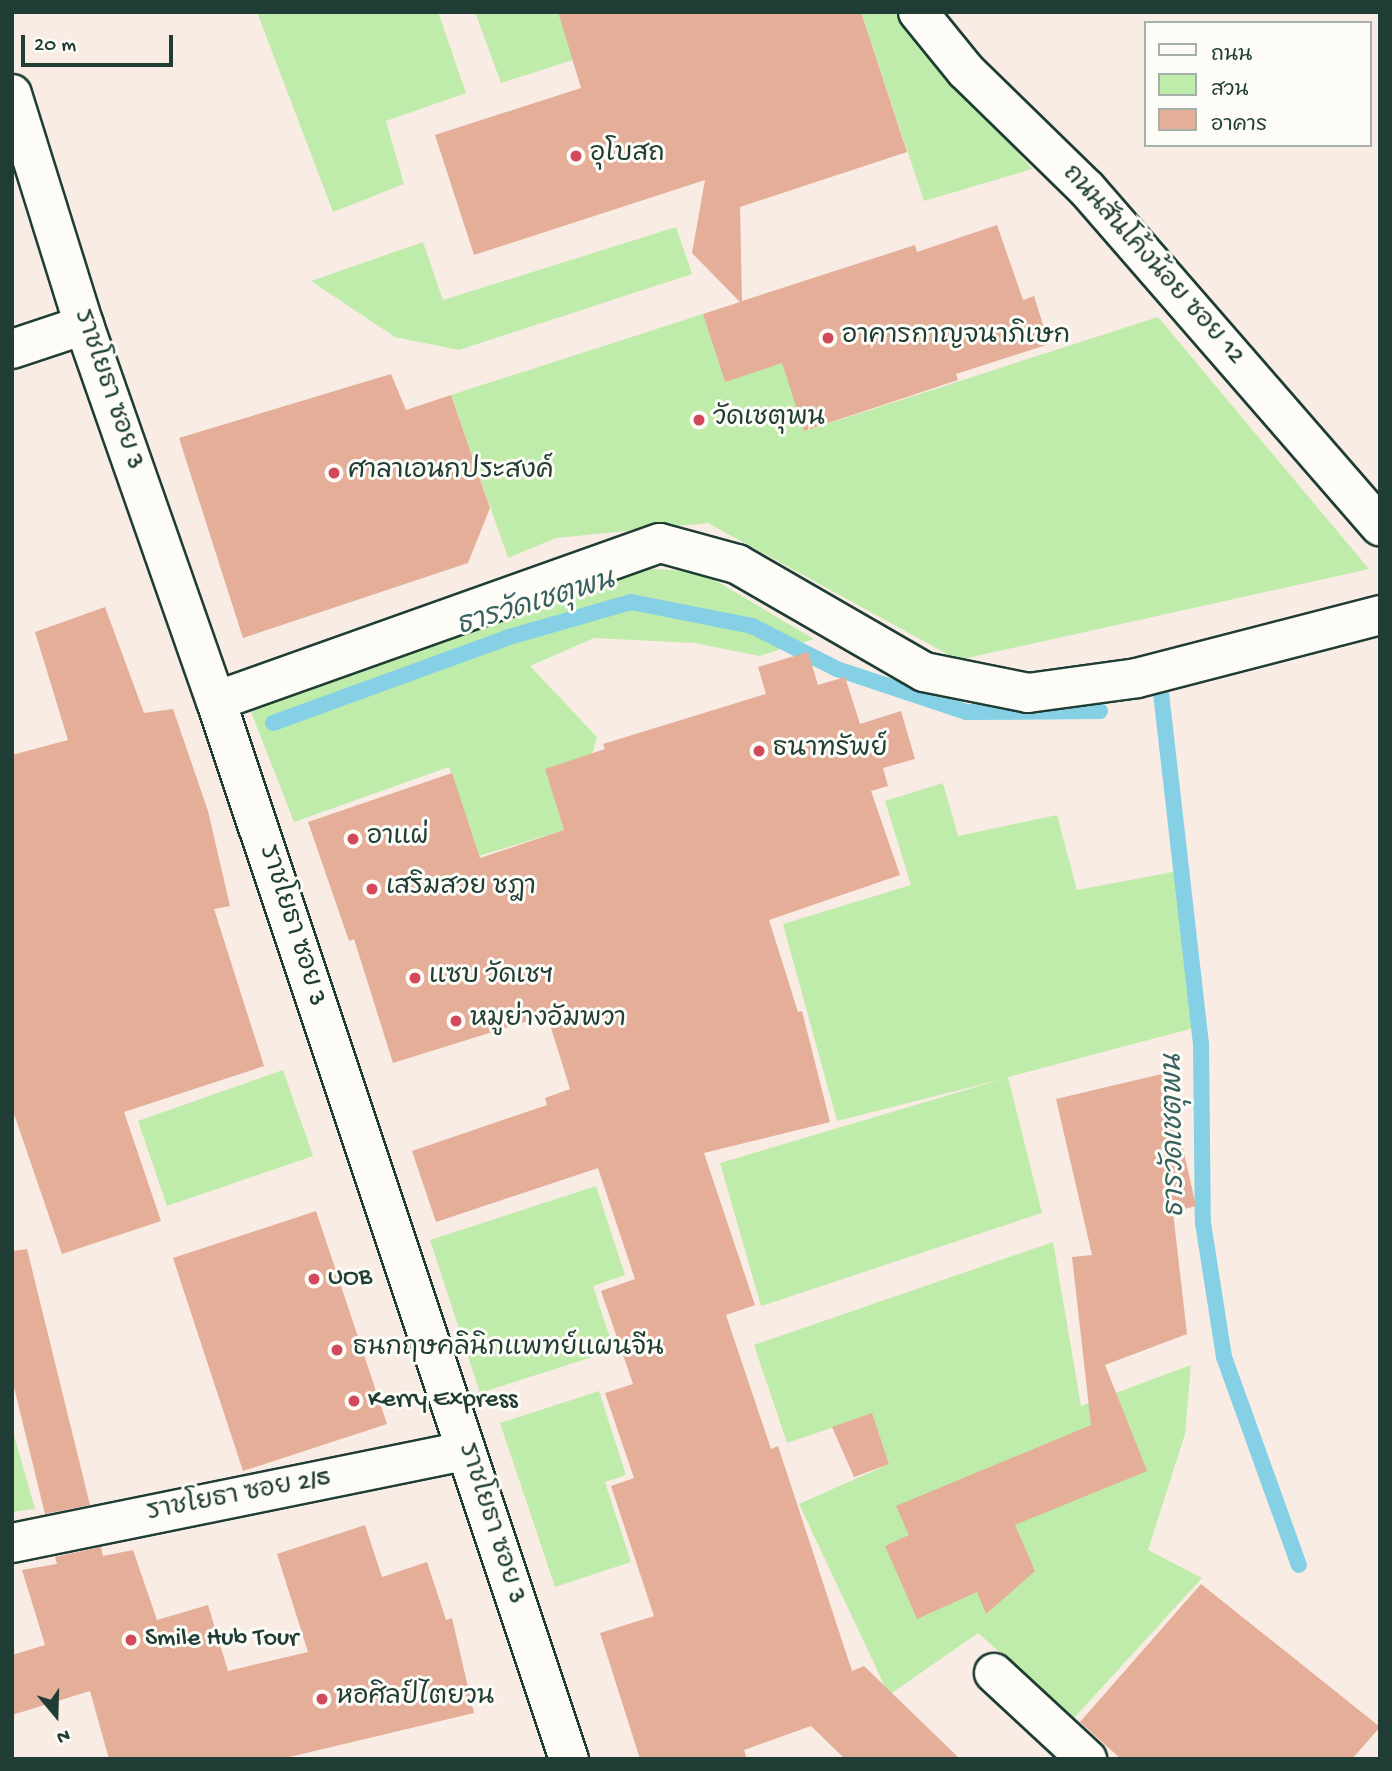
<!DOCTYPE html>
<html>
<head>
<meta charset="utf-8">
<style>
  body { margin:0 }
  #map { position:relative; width:1392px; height:1771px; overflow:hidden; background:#f8ece4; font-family:"Gochi Hand","Playpen Sans Thai",sans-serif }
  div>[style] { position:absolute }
  .green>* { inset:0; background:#bfecaa }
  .stream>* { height:16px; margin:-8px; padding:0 8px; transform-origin:8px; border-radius:8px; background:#85d0e5 }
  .building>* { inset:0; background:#e4ae98 }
  .roads { filter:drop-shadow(2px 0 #1f3d34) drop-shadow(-2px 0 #1f3d34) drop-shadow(0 2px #1f3d34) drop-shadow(0 -2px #1f3d34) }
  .street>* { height:38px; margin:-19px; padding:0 19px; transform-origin:19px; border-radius:19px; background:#fdfcf7 }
  .dots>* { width:19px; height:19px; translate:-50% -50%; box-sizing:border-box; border:4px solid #fdfcf7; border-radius:50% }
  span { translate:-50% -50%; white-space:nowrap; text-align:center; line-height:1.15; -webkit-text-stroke:6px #fdfcf7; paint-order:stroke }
  .poi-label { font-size:26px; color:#1f3d34 }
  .left { translate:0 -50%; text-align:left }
  .street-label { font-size:26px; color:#1f3d34 }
  .water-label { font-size:28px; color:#386260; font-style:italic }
  .frame { position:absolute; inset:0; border:14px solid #1f3d34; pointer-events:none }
  .legend { position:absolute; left:1144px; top:21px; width:228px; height:126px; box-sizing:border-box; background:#fdfcf7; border:2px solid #a4b0a9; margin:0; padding:9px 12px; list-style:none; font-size:21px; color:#1f3d34 }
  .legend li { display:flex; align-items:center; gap:14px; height:35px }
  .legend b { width:35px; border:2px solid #a4b0a9 }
  .north { position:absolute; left:21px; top:1680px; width:70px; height:70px; -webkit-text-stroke:5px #fdfcf7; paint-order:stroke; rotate:161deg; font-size:19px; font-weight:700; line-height:28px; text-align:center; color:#1f3d34 }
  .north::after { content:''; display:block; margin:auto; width:24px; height:32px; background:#1f3d34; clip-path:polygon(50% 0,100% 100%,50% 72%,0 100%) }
  .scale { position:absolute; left:21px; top:35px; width:152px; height:32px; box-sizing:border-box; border:4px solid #1f3d34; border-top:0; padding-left:9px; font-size:21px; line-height:24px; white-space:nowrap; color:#1f3d34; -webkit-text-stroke:5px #fdfcf7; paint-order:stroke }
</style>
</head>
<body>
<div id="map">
  <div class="green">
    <div style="clip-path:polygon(257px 12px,438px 12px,466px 93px,386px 121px,404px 184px,333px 212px)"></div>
    <div style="clip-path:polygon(475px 12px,723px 12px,501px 83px)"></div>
    <div style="clip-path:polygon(861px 12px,899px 12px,1032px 169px,924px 201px)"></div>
    <div style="clip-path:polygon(676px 227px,692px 274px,459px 350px,395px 337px,311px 281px,423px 242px,443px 300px)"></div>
    <div style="clip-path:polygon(703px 314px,725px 381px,782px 363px,805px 431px,1158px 317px,1369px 569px,958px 660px,708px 523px,556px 538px,508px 558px,451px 395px)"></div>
    <div style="clip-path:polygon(623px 567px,701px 572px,814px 639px,759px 656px,695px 643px,594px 638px,530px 666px,597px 737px,592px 754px,545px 769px,564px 830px,479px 856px,449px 767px,294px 822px,248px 704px)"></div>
    <div style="clip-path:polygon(943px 783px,958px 836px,1057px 815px,1077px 890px,1178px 871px,1201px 1026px,1008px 1077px,1042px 1213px,761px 1306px,720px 1163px,1003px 1079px,837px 1121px,783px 924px,911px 885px,885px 801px)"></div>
    <div style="clip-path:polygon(283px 1070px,313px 1156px,167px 1206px,138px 1121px)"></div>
    <div style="clip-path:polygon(596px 1186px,625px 1275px,593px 1286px,614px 1350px,480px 1393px,430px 1240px)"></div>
    <div style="clip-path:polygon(1053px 1242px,1081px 1406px,1191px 1365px,1185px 1434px,1148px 1550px,1202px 1578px,1074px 1718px,978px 1633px,889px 1695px,799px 1504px,889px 1464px,872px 1414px,787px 1443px,754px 1345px)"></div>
    <div style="clip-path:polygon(599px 1391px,626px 1475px,605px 1482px,631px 1562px,555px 1587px,500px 1423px)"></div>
    <div style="clip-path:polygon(12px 1428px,35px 1509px,12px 1512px)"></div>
  </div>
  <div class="stream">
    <div style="left:1161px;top:693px;width:354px;rotate:83.5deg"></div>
    <div style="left:1201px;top:1045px;width:178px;rotate:89.4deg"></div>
    <div style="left:1203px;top:1223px;width:136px;rotate:81.1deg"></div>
    <div style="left:1224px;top:1357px;width:221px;rotate:70.2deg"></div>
    <div style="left:273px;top:723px;width:251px;rotate:-20deg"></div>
    <div style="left:509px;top:637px;width:127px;rotate:-16deg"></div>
    <div style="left:631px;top:602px;width:123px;rotate:11.2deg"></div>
    <div style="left:752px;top:626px;width:95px;rotate:26.8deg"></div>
    <div style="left:837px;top:669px;width:136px;rotate:18.4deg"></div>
    <div style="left:966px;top:712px;width:134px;rotate:-0.4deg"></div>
  </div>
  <div class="building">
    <div style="clip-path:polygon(558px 12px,861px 12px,907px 152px,740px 207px,742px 301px,915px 245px,917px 252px,997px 225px,1023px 300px,1034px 296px,1049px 344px,956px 374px,958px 380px,804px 431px,782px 363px,725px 382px,703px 314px,740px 302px,692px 253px,705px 180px,474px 255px,435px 135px,581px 88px)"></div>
    <div style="clip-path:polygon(391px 374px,406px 410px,451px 395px,490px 508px,468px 563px,243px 638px,179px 438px)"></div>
    <div style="clip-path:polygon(105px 607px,144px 713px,173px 709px,208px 811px,230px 906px,214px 909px,264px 1066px,124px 1112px,161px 1221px,62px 1254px,12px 1108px,12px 755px,68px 740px,35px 632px)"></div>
    <div style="clip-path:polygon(808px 652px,818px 685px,845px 677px,860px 724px,901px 711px,915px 759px,883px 768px,888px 786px,871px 791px,900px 875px,769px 920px,798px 1012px,802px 1011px,830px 1122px,704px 1153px,755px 1305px,726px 1315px,771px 1449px,778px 1446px,852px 1671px,864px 1666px,960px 1759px,845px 1759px,811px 1726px,744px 1750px,747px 1759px,640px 1759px,600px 1633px,654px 1616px,611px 1486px,634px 1478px,605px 1393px,633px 1384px,601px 1291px,635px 1279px,598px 1168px,436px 1222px,412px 1151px,547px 1105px,545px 1098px,570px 1089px,547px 1015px,393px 1063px,354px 939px,349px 941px,308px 822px,452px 773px,480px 858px,564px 830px,545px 769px,605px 749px,603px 744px,766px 694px,758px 667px)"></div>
    <div style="clip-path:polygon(1166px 1073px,1196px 1206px,1173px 1212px,1187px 1334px,1105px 1365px,1147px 1471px,1015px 1525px,1035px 1571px,986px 1614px,977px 1592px,917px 1619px,885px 1546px,909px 1535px,896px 1506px,1091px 1425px,1072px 1257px,1092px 1255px,1056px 1099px)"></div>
    <div style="clip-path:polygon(316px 1211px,387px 1424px,243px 1471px,173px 1258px)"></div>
    <div style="clip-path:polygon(27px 1249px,90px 1505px,45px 1514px,12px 1379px,12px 1251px)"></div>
    <div style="clip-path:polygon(872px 1413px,889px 1464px,854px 1477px,832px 1427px)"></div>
    <div style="clip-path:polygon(365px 1525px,382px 1577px,427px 1562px,446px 1620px,452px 1618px,474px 1713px,281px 1759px,109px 1759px,90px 1691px,12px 1715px,12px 1655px,45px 1645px,22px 1570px,57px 1564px,55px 1557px,101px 1547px,103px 1556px,133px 1550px,157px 1620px,208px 1605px,228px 1671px,308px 1652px,277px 1554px)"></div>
    <div style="clip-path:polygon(1201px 1584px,1380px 1727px,1352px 1759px,1121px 1759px,1080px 1722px)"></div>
  </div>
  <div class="roads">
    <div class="street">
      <div style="left:918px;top:12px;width:76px;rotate:50.9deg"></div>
      <div style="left:966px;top:71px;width:169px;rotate:44.3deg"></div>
      <div style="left:1087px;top:189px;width:447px;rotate:49deg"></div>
      <div style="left:12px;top:94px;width:242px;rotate:72.7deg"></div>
      <div style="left:84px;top:325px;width:398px;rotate:70.7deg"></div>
      <div style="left:216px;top:701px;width:1115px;rotate:71.55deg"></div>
      <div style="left:12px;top:349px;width:76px;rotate:-18.4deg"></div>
      <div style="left:216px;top:701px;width:471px;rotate:-19.6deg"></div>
      <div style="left:660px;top:543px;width:80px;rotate:15.3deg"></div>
      <div style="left:737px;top:564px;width:216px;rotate:30deg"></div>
      <div style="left:924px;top:672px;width:106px;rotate:11.4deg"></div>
      <div style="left:1028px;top:693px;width:110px;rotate:-7.8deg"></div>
      <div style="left:1137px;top:678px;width:251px;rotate:-14.5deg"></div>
      <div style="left:12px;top:1543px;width:463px;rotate:-11.5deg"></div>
      <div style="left:994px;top:1673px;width:127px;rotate:42.8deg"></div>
    </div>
  </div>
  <div class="dots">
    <div style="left:576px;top:156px;background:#d1495b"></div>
    <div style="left:828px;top:338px;background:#d1495b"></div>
    <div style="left:699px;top:420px;background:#d1495b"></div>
    <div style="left:334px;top:473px;background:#d1495b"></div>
    <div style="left:759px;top:751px;background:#d1495b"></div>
    <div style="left:353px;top:839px;background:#d1495b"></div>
    <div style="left:372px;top:889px;background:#d1495b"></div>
    <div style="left:415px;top:978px;background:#d1495b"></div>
    <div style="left:456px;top:1021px;background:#d1495b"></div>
    <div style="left:314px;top:1279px;background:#d1495b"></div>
    <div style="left:337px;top:1350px;background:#d1495b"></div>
    <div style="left:354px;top:1401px;background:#d1495b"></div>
    <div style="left:131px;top:1640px;background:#d1495b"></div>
    <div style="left:322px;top:1699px;background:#d1495b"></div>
  </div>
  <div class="poi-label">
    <span class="left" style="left:590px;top:156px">อุโบสถ</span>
    <span class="left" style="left:842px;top:338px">อาคารกาญจนาภิเษก</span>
    <span class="left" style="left:713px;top:420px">วัดเชตุพน</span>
    <span class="left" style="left:348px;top:473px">ศาลาเอนกประสงค์</span>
    <span class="left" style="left:773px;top:751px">ธนาทรัพย์</span>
    <span class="left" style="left:367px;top:839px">อาแผ่</span>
    <span class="left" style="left:386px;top:889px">เสริมสวย ชฎา</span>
    <span class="left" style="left:429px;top:978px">แซบ วัดเชฯ</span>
    <span class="left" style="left:470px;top:1021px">หมูย่างอัมพวา</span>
    <span class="left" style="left:328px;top:1279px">UOB</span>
    <span class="left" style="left:353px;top:1350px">ธนกฤษคลินิกแพทย์แผนจีน</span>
    <span class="left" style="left:368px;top:1401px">Kerry Express</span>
    <span class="left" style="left:145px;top:1640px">Smile Hub Tour</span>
    <span class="left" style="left:336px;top:1699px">หอศิลป์ไตยวน</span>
  </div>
  <div class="street-label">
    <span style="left:1152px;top:266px;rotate:48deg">ถนนสันโค้งน้อย ซอย 12</span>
    <span style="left:107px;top:390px;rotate:71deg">ราชโยธา ซอย 3</span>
    <span style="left:291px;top:926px;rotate:72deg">ราชโยธา ซอย 3</span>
    <span style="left:239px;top:1497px;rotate:-11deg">ราชโยธา ซอย 2/5</span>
    <span style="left:490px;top:1524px;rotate:72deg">ราชโยธา ซอย 3</span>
  </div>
  <div class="water-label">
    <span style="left:536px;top:605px;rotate:-17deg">ธารวัดเชตุพน</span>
    <span style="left:1176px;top:1136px;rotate:-91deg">ธารวัดเชตุพน</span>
  </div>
  <div class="frame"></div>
  <ul class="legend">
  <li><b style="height:9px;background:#fdfcf7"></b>ถนน</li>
  <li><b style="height:19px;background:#bfecaa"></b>สวน</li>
  <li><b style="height:19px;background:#e4ae98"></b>อาคาร</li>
  </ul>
  <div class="north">N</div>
  <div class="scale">20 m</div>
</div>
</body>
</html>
